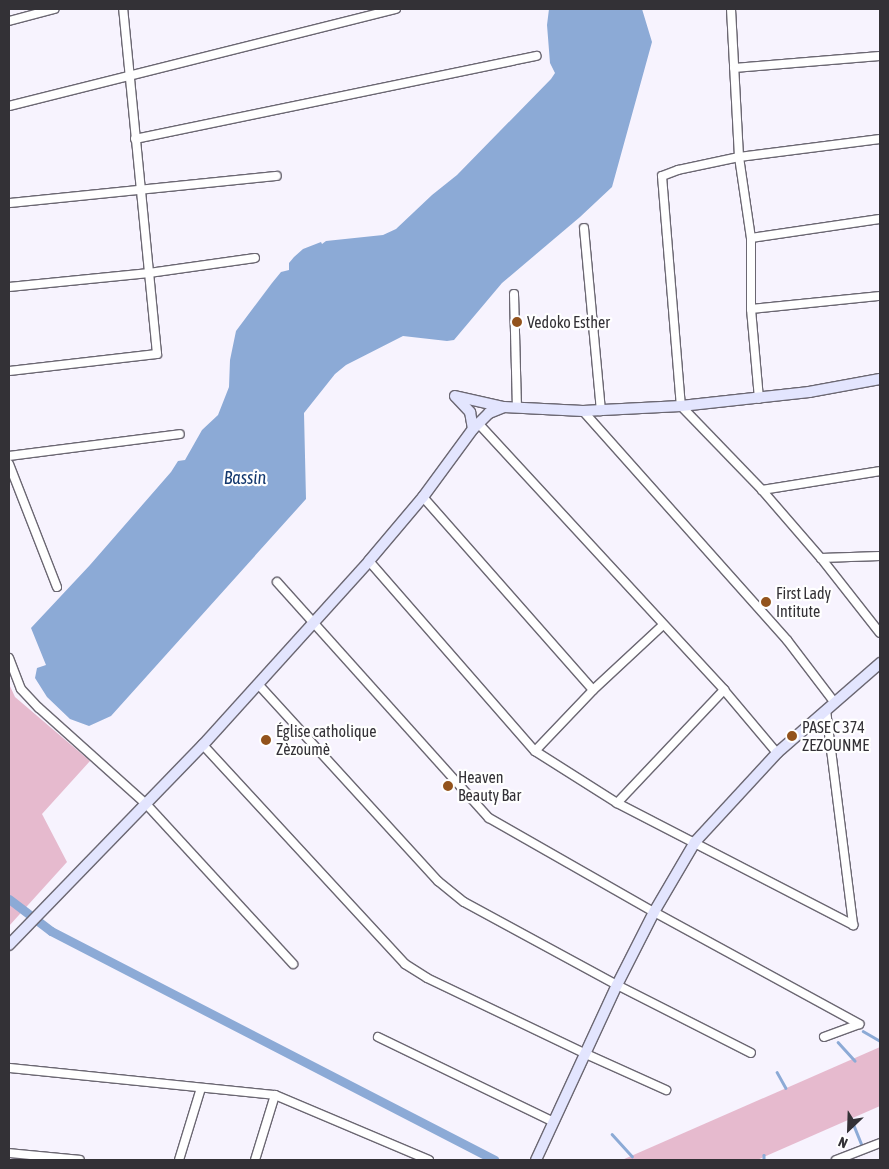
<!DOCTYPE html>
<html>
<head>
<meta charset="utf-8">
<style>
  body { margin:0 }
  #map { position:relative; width:889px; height:1169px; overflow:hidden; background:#f7f3fe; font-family:"Asap Condensed",sans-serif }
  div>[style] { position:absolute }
  .green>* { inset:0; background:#e6bace }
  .water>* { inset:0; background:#8caad6 }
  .stream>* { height:2.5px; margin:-1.25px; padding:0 1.25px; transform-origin:1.25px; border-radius:1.25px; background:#8caad6 }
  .canal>* { height:9px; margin:-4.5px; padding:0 4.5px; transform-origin:4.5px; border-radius:4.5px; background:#8caad6 }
  .roads { filter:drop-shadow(1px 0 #6b6772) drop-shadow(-1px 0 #6b6772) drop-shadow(0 1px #6b6772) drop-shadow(0 -1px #6b6772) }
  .street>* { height:8px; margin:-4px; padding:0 4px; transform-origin:4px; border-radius:4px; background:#fff }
  .secondary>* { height:10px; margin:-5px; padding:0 5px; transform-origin:5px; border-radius:5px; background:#e3e5fe }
  .dots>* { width:14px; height:14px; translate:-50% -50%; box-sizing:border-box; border:2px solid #fff; border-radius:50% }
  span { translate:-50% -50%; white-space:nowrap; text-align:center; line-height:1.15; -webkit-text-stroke:4.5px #fff; paint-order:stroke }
  .poi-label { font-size:16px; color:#333136 }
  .left { translate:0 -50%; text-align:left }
  .water-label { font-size:18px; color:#14396f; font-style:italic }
  .frame { position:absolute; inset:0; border:10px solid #333136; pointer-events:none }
  .north { position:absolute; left:824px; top:1104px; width:50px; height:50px; -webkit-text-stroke:4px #fff; paint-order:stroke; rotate:204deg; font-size:14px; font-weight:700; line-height:20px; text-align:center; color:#333136 }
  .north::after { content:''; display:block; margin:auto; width:18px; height:22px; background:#333136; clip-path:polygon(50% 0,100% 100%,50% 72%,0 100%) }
</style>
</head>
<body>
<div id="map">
  <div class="green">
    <div style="clip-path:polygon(9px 684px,15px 697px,90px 761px,42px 814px,67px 862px,9px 926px)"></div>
    <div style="clip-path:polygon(880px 1047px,880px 1106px,757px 1160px,622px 1160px)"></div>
  </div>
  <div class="water">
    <div style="clip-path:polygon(549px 9px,642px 9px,652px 42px,612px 187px,580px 217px,502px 283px,454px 340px,447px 341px,403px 336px,346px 365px,335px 374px,304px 413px,306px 499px,111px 716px,89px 726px,70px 719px,47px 697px,35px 678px,37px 668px,46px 665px,31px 628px,90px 565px,171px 472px,178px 461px,185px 460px,202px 430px,218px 415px,229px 387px,230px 360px,236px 331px,272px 283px,281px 272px,289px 270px,289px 263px,294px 257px,303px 249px,321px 242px,322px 244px,326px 241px,383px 235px,396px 229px,432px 195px,457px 175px,551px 79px,555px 73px,550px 63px,547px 25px)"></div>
  </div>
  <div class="stream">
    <div style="left:863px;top:1031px;width:20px;rotate:30deg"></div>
    <div style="left:838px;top:1042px;width:25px;rotate:48deg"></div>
    <div style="left:777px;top:1072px;width:18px;rotate:61deg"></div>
    <div style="left:851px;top:1118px;width:32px;rotate:68deg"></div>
    <div style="left:612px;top:1134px;width:30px;rotate:48deg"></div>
    <div style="left:764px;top:1155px;width:5px;rotate:90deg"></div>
  </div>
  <div class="canal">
    <div style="left:9px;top:899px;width:53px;rotate:37.3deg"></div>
    <div style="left:51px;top:931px;width:499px;rotate:27.3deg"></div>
  </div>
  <div class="roads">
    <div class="street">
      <div style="left:731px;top:9px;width:148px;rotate:86.9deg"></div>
      <div style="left:739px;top:157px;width:82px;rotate:81.6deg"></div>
      <div style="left:751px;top:238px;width:71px;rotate:90deg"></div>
      <div style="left:751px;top:309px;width:90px;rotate:84.9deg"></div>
      <div style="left:9px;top:21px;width:47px;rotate:-14.9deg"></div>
      <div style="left:734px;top:68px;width:146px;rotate:-4.7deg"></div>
      <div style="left:9px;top:106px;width:399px;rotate:-14.1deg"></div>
      <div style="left:135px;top:139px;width:410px;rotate:-11.7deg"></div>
      <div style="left:880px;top:139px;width:142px;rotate:172.7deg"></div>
      <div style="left:739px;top:157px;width:62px;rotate:168deg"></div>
      <div style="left:678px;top:170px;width:17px;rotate:159deg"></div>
      <div style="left:662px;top:176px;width:231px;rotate:85.3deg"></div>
      <div style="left:681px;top:406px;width:117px;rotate:46deg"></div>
      <div style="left:762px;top:490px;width:90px;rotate:49.1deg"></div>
      <div style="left:821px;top:558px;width:95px;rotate:51.8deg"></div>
      <div style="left:9px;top:203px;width:269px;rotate:-5.8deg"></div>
      <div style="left:584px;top:228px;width:184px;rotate:84.7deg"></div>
      <div style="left:751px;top:238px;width:130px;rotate:-8.4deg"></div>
      <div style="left:9px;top:287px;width:141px;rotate:-5.7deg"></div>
      <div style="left:149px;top:273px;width:107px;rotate:-8.1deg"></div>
      <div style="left:514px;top:294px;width:114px;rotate:88.5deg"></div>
      <div style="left:751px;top:309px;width:130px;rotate:-5.8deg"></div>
      <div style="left:9px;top:371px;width:149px;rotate:-6.6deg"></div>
      <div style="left:157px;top:354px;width:347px;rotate:-95.6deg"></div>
      <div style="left:583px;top:411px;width:307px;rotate:48.3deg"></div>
      <div style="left:787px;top:640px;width:79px;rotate:52.7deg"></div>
      <div style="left:478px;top:423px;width:363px;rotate:47.3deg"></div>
      <div style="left:724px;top:690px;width:82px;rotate:49.9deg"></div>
      <div style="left:9px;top:456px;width:172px;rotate:-7.3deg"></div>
      <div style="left:9px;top:464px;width:132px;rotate:68.7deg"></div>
      <div style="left:762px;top:490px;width:120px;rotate:-9.1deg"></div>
      <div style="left:423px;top:497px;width:257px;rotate:48.6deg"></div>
      <div style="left:821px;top:558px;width:59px;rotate:-1.9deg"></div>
      <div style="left:369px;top:561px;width:252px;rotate:48.9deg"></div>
      <div style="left:535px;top:751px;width:97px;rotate:32.4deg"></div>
      <div style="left:617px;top:803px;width:266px;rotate:27.3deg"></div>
      <div style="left:277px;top:582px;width:317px;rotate:48.1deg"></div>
      <div style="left:489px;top:818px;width:190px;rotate:29.7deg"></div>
      <div style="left:654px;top:912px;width:234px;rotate:28.6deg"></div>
      <div style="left:9px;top:658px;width:33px;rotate:69deg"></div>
      <div style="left:21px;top:689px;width:26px;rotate:47deg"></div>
      <div style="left:39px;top:708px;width:145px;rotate:41.9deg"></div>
      <div style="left:147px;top:805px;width:216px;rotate:47.4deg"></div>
      <div style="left:258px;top:684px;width:267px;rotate:47.6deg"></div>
      <div style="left:438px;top:881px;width:33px;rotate:39deg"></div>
      <div style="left:464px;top:902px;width:174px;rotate:28.5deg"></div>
      <div style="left:617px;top:985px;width:150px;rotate:26.9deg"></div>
      <div style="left:826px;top:710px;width:217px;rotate:82.8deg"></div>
      <div style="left:203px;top:745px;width:298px;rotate:47.3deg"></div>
      <div style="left:405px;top:964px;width:26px;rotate:32deg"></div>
      <div style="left:427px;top:978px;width:176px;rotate:25.5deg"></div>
      <div style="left:586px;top:1054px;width:88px;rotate:24.2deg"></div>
      <div style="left:535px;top:751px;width:84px;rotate:-46.4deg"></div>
      <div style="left:593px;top:690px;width:96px;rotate:-42.9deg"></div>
      <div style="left:617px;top:803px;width:156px;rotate:-46.6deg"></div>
      <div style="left:378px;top:1037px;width:195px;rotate:25.8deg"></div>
      <div style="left:824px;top:1037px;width:37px;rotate:-20deg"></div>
      <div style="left:9px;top:1068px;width:267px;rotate:5.8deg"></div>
      <div style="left:275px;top:1095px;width:167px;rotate:22.9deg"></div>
      <div style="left:9px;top:1153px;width:71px;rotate:5.6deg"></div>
      <div style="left:179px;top:1160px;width:75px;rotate:-73deg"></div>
      <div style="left:255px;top:1160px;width:68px;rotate:-72.9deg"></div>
      <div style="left:836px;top:1160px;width:47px;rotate:-21.1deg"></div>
    </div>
    <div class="secondary">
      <div style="left:455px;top:396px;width:49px;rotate:12.9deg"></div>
      <div style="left:456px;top:397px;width:21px;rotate:47deg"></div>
      <div style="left:470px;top:412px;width:17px;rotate:80deg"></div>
      <div style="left:9px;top:945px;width:279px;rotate:-45.9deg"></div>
      <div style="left:203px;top:745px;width:248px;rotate:-47.9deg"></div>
      <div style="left:369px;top:561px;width:84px;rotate:-49.8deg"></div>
      <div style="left:423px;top:497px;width:84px;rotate:-53.7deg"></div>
      <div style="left:473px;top:429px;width:23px;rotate:-45deg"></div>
      <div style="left:489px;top:413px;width:16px;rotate:-22deg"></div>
      <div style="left:504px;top:407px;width:79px;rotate:2.9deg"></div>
      <div style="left:583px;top:411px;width:98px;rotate:-2.9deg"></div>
      <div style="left:681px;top:406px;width:129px;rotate:-6.2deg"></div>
      <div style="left:809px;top:392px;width:72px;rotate:-10.4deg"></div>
      <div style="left:536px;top:1160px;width:193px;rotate:-65.2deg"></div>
      <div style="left:617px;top:985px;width:82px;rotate:-63.1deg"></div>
      <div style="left:654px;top:912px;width:81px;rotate:-59.6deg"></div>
      <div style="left:695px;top:842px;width:121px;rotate:-47.3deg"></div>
      <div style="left:777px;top:753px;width:137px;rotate:-41.1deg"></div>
    </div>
  </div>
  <div class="dots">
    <div style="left:517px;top:322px;background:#93531c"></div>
    <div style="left:766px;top:602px;background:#93531c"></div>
    <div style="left:792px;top:736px;background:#93531c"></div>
    <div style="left:266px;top:740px;background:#93531c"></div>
    <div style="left:448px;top:786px;background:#93531c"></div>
  </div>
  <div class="poi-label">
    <span class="left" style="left:527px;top:322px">Vedoko Esther</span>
    <span class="left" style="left:776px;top:602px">First Lady<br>Intitute</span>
    <span class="left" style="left:802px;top:736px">PASE C 374<br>ZEZOUNME</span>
    <span class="left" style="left:276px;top:740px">Église catholique<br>Zèzoumè</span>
    <span class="left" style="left:458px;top:786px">Heaven<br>Beauty Bar</span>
  </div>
  <div class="water-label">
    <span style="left:245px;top:478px">Bassin</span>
  </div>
  <div class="frame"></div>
  <div class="north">N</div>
</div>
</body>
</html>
